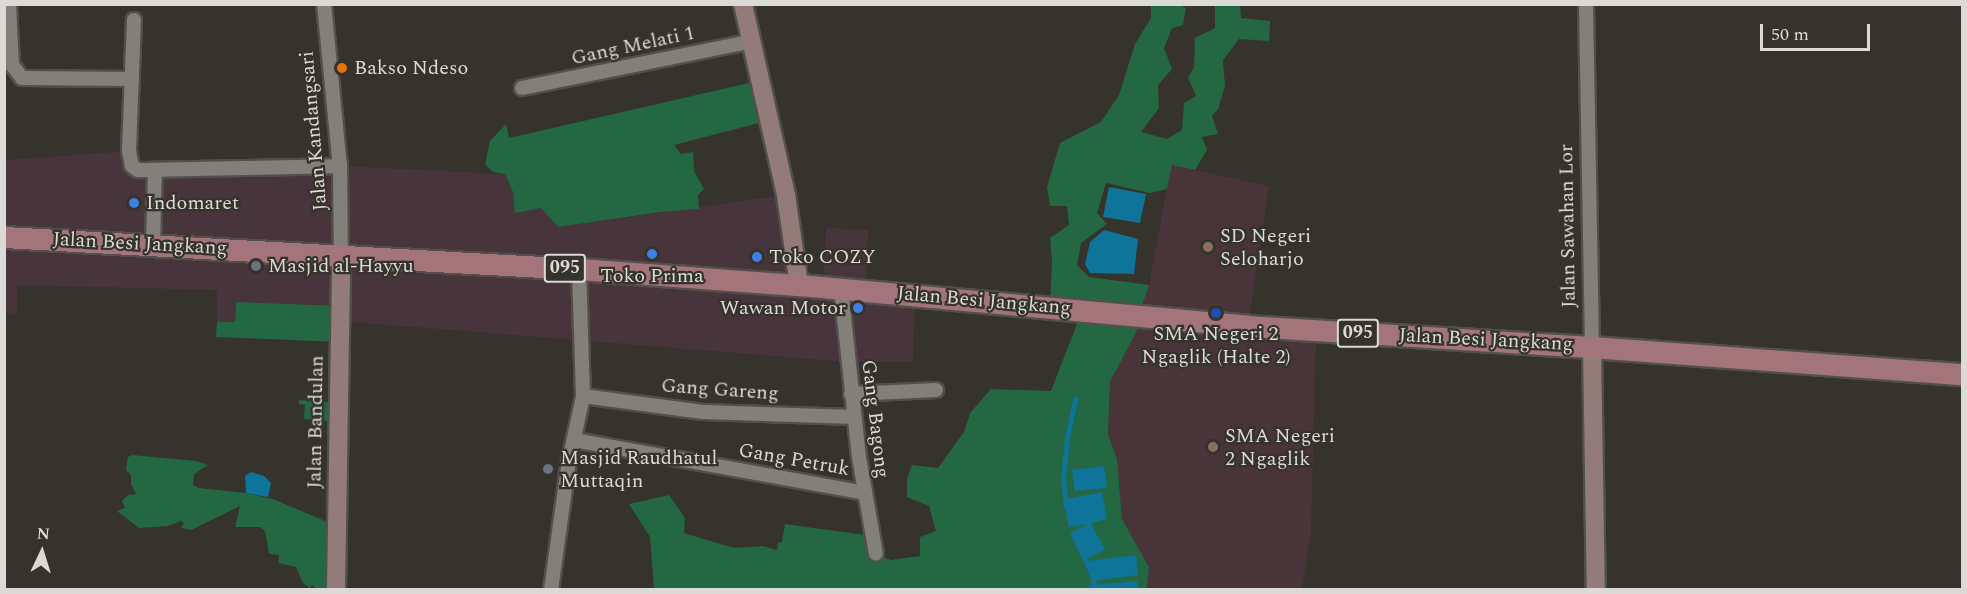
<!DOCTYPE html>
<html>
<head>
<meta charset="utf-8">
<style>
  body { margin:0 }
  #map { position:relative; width:1967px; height:594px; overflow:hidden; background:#35332c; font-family:Spectral,serif }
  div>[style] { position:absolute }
  .commercial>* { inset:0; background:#48343b }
  .education>* { inset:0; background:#483439 }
  .green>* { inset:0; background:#236843 }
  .water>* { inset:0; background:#0e7499 }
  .stream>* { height:4.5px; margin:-2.25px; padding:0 2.25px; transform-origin:2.25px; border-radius:2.25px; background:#0e7499 }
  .roads { filter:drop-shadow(2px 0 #52504b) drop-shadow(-2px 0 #52504b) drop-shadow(0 2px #52504b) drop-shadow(0 -2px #52504b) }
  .street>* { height:14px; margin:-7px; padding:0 7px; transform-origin:7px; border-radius:7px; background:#838079 }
  .secondary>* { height:18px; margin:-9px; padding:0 9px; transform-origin:9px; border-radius:9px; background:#937b7a }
  .primary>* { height:21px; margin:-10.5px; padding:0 10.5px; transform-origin:10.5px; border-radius:10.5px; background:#a3757a }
  .dots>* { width:16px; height:16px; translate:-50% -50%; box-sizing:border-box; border:3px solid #35332c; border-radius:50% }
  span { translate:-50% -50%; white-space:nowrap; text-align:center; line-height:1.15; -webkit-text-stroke:4.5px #35332c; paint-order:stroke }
  .shield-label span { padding:2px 4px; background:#35332c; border:2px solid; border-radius:4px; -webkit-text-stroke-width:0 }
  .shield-label { font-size:18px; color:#dcdad6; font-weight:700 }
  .street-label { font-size:20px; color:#dcdad6 }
  .poi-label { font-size:20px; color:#dcdad6 }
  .left { translate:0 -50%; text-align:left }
  .right { translate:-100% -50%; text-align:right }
  .frame { position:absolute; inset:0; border:6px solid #dcdad6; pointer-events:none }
  .north { position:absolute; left:12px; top:522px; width:60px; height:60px; -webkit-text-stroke:4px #35332c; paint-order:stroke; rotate:4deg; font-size:16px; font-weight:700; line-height:24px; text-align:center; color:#dcdad6 }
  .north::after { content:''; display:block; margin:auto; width:21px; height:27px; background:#dcdad6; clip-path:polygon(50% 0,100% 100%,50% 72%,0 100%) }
  .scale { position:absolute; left:1760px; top:24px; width:110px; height:27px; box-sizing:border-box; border:3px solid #dcdad6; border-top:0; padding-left:8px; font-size:18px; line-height:21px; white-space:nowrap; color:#dcdad6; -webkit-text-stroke:4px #35332c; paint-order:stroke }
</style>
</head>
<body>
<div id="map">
  <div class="commercial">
    <div style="clip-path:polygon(129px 151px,132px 166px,340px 166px,505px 174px,513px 192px,515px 212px,541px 208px,558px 227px,786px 195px,799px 285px,823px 287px,826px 228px,868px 230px,866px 291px,915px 295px,913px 362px,848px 362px,341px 321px,236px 302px,235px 323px,217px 322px,217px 290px,17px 285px,17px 315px,5px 313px,5px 160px)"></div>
  </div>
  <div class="education">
    <div style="clip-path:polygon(1171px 165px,1269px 186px,1248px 326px,1139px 315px,1149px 285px)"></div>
    <div style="clip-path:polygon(1140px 325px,1316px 341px,1311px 533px,1302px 589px,1147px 589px,1149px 567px,1122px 519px,1117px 459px,1108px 434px,1110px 382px)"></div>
  </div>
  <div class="green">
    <div style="clip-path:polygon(1151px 5px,1179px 5px,1186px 8px,1183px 25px,1172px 28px,1164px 48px,1172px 69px,1158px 85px,1159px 108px,1141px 132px,1167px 139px,1182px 130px,1184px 103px,1196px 96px,1188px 78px,1194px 67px,1195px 38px,1215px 28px,1215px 5px,1240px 5px,1241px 18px,1270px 21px,1269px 41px,1239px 39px,1223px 60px,1225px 86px,1218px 109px,1212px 116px,1218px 134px,1202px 137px,1207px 150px,1195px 170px,1172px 165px,1167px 189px,1150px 193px,1106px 183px,1097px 213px,1107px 224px,1081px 243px,1077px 265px,1089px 277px,1149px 285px,1139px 315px,1050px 306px,1052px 261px,1050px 238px,1069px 225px,1067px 206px,1050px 206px,1047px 187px,1060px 143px,1101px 122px,1119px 95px,1135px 44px,1151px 18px)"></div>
    <div style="clip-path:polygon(749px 83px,759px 123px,674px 145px,681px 154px,693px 152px,694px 171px,704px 189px,698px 195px,699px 209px,661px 212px,558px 227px,541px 208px,515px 213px,513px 192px,505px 174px,493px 172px,485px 164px,490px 141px,506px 124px,509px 138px)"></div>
    <div style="clip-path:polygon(236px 302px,341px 306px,340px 342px,216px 337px,217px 322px,235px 322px)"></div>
    <div style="clip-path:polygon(1080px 316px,1140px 325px,1110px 382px,1108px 434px,1117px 459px,1122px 519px,1149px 567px,1147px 589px,654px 589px,650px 537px,629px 504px,669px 495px,685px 518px,684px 533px,734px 548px,763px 546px,777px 550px,778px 543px,782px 542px,785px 524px,865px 535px,876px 554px,891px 560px,920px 556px,920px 537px,936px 531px,929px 506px,907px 497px,907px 479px,912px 465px,938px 468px,964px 432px,970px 413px,991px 389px,1051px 391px)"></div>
    <div style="clip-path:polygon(299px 400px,339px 403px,339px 422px,304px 419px,305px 405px,299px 404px)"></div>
    <div style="clip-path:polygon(132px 455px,196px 461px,208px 465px,194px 474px,193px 485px,199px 488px,246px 493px,273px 499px,337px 526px,336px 589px,317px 589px,312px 585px,310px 588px,303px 583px,296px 567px,278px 563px,279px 555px,269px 554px,265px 531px,260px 527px,235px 527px,240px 506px,191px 530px,181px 528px,184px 523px,181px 521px,168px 526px,139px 528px,117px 511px,125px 508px,122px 501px,128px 495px,136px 494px,131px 484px,131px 475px,126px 470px,128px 457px)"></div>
  </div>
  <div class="water">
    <div style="clip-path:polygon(1109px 187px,1146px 194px,1140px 223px,1103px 217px)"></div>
    <div style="clip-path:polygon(1104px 230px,1138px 239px,1134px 274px,1090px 273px,1085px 264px,1090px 242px)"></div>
    <div style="clip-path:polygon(1104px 466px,1107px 488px,1075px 491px,1072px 470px)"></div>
    <div style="clip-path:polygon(251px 472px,264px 476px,271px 483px,268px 497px,246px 493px,245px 476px)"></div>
    <div style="clip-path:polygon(1102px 492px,1107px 519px,1091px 523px,1105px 550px,1083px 561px,1070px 533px,1088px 524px,1069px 527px,1063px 500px)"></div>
    <div style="clip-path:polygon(1136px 555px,1138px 575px,1091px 581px,1088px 561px)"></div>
    <div style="clip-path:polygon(1137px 581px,1137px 589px,1089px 589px,1088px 585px)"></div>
  </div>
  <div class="stream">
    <div style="left:1066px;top:506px;width:28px;rotate:-96deg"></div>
    <div style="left:1063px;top:478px;width:40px;rotate:-84.3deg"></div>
    <div style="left:1067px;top:438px;width:40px;rotate:-78deg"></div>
    <div style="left:1084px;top:555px;width:27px;rotate:68deg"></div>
    <div style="left:1094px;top:580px;width:10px;rotate:90deg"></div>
  </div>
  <div class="roads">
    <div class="street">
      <div style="left:9px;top:4px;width:61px;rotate:87.2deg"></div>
      <div style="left:12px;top:65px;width:16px;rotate:52deg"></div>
      <div style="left:22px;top:78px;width:110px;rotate:0.5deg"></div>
      <div style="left:324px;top:4px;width:163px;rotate:84.4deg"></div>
      <div style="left:340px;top:166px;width:89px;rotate:89.4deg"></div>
      <div style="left:1586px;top:4px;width:343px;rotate:89deg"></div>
      <div style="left:134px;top:20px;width:131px;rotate:92.2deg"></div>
      <div style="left:129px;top:151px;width:15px;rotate:79deg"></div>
      <div style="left:132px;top:166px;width:7px;rotate:34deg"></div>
      <div style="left:138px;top:170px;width:202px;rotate:-1.1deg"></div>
      <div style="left:522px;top:88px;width:235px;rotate:-11.5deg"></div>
      <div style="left:153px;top:245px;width:75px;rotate:-88.5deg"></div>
      <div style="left:841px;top:289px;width:169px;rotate:83.9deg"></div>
      <div style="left:859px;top:457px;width:98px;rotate:80.1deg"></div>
      <div style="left:851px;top:394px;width:85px;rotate:-2.7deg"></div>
      <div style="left:583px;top:396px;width:121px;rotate:7.6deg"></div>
      <div style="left:703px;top:412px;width:151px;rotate:1.9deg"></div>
      <div style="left:574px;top:440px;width:296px;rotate:10.3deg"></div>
      <div style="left:551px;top:590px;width:130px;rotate:-82.1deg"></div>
      <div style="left:569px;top:461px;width:66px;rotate:-77.8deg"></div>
      <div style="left:583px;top:396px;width:127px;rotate:-91.8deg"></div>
    </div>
    <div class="secondary">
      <div style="left:743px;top:4px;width:196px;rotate:77.3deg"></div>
      <div style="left:786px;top:195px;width:91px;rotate:81.8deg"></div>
      <div style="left:1592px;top:347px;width:243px;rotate:89.1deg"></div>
      <div style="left:336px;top:590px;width:335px;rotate:-89.1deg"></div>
    </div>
    <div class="primary">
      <div style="left:4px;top:237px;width:576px;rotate:3.19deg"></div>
      <div style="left:579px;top:269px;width:221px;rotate:4.2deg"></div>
      <div style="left:799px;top:285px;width:451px;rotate:5.2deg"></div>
      <div style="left:1248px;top:326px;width:345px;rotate:3.5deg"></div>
      <div style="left:1592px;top:347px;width:371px;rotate:4.2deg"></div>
    </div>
  </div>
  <div class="dots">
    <div style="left:342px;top:68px;background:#e8710a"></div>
    <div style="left:134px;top:203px;background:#3f7fe0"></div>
    <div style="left:1208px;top:247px;background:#8d6e63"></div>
    <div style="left:652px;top:254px;background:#3f7fe0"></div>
    <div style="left:757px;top:257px;background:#3f7fe0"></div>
    <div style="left:256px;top:266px;background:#6b7280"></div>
    <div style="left:858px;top:308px;background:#3f7fe0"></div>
    <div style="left:1216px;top:313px;background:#1a4fb4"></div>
    <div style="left:1213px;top:447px;background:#8d6e63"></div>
    <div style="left:548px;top:469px;background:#6b7280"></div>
  </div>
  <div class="shield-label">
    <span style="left:565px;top:268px">095</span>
    <span style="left:1358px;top:333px">095</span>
  </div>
  <div class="street-label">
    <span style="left:633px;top:46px;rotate:-12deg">Gang Melati 1</span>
    <span style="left:314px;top:131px;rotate:-95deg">Jalan Kandangsari</span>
    <span style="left:1568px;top:226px;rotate:-91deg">Jalan Sawahan Lor</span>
    <span style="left:140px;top:244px;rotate:3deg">Jalan Besi Jangkang</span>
    <span style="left:984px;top:301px;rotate:5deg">Jalan Besi Jangkang</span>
    <span style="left:1486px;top:340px;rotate:3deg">Jalan Besi Jangkang</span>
    <span style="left:720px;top:390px;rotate:4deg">Gang Gareng</span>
    <span style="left:875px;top:419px;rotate:83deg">Gang Bagong</span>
    <span style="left:316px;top:422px;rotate:-89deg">Jalan Bandulan</span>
    <span style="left:794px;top:460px;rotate:10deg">Gang Petruk</span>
  </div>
  <div class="poi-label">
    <span class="left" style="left:354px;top:68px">Bakso Ndeso</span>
    <span class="left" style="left:146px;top:203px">Indomaret</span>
    <span class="left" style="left:1220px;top:248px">SD Negeri<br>Seloharjo</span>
    <span class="left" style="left:769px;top:257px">Toko COZY</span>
    <span class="left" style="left:268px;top:266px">Masjid al-Hayyu</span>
    <span style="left:652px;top:276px">Toko Prima</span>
    <span class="right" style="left:846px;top:308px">Wawan Motor</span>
    <span style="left:1216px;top:346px">SMA Negeri 2<br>Ngaglik (Halte 2)</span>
    <span class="left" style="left:1225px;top:448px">SMA Negeri<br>2 Ngaglik</span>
    <span class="left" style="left:560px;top:470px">Masjid Raudhatul<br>Muttaqin</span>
  </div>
  <div class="frame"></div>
  <div class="north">N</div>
  <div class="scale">50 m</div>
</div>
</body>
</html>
